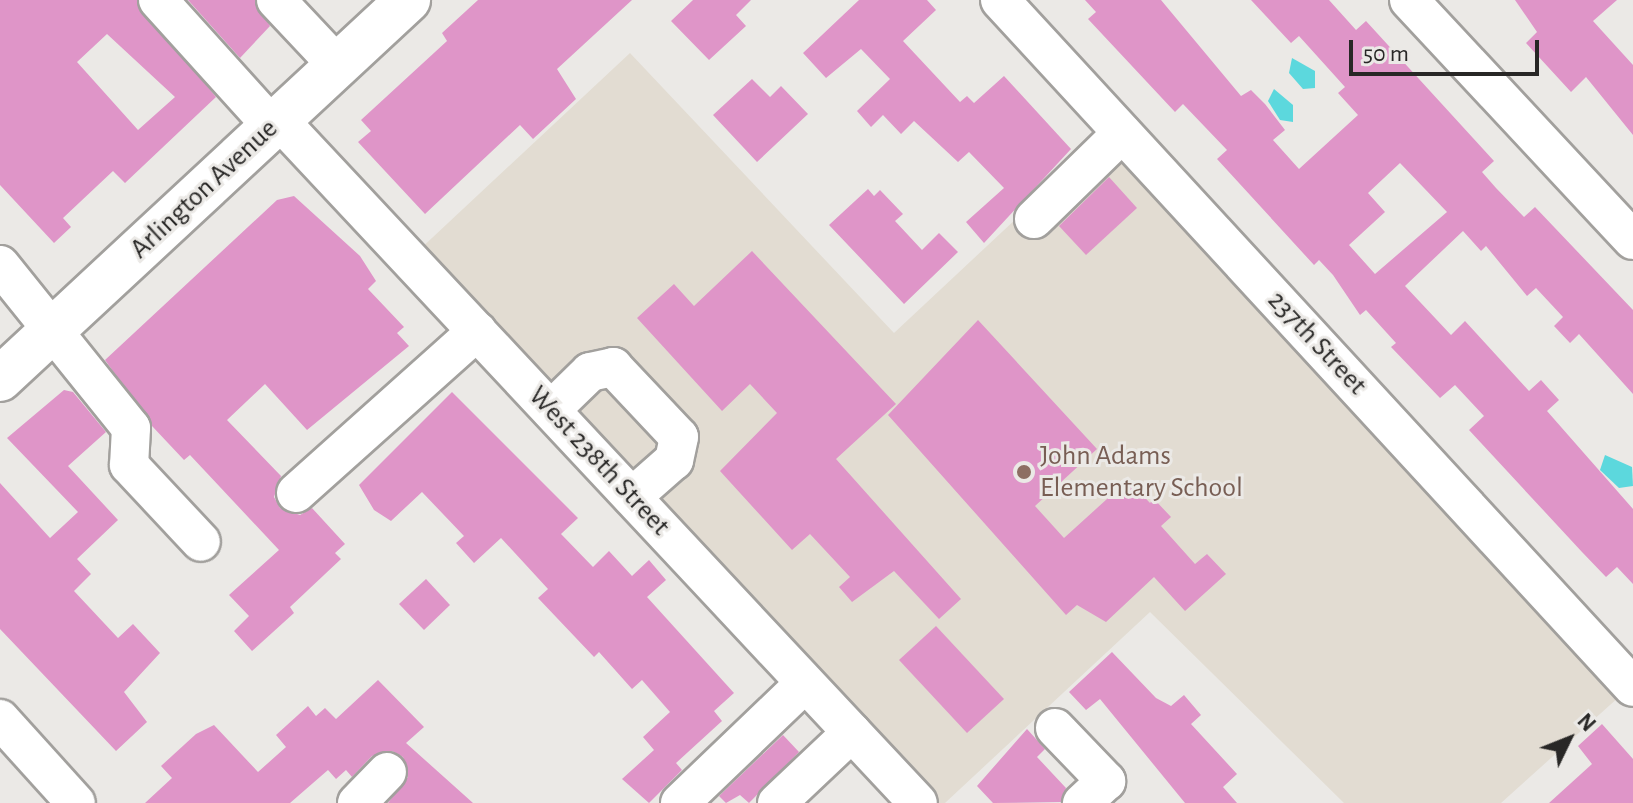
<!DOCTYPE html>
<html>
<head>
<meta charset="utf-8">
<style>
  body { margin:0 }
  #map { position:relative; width:1633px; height:803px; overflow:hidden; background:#ebe9e6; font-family:"Alegreya Sans",sans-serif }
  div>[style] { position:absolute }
  .built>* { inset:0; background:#e2dcd2 }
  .water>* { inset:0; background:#5cd8dd }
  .building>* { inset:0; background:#df95c8 }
  .roads { filter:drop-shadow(2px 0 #a2a09d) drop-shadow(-2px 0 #a2a09d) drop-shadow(0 2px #a2a09d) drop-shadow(0 -2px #a2a09d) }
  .minor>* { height:38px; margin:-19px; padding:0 19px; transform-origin:19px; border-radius:19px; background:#fff }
  .major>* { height:44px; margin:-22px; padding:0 22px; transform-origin:22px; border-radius:22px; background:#fff }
  .dots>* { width:22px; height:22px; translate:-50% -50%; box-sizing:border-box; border:4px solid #ebe9e6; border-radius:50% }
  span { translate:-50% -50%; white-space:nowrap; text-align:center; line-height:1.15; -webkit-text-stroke:6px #ebe9e6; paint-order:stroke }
  .street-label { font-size:28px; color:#282726 }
  .education-label { font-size:28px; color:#785e54 }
  .left { translate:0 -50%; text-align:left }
  .north { position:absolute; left:1529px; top:699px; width:80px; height:80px; -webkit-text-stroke:6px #ebe9e6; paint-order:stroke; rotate:47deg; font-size:22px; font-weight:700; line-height:32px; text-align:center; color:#282726 }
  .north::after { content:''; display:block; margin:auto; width:28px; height:36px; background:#282726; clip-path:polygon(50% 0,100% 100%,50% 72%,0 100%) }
  .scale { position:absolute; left:1349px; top:40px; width:190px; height:36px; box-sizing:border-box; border:4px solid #282726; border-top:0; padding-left:10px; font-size:24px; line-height:28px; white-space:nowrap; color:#282726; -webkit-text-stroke:6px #ebe9e6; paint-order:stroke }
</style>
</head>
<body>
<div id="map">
  <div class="built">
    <div style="clip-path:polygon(630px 53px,894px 333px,1112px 129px,1630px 687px,1501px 803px,1344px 803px,1150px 612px,945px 803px,918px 803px,417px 252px)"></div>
  </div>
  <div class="water">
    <div style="clip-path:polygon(1292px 58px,1315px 71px,1315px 88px,1303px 89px,1289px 73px)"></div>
    <div style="clip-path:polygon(1274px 89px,1293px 105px,1293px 122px,1280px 120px,1268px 101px)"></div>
    <div style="clip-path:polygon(1605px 455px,1632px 467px,1633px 486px,1619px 488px,1600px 470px)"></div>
  </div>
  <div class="building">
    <div style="clip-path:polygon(evenodd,0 0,137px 0,216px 97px,125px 183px,113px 171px,63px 218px,71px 227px,54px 243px,0 185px,0 0,107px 34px,175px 97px,138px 130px,77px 62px,107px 34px)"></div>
    <div style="clip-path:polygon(188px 0,255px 0,270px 26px,240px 58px)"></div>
    <div style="clip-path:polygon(478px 0,632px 0,557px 69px,576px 99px,533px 139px,520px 125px,425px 214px,358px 142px,371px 131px,361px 120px,447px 41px,442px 33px)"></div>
    <div style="clip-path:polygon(693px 0,751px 0,736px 15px,746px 26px,709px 60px,671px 21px)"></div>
    <div style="clip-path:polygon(859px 0,927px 0,936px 10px,903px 41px,960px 102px,967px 96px,974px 103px,1004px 76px,1071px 149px,984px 243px,966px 222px,1004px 188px,969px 152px,958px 162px,914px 121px,901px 134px,883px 115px,871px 127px,857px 111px,890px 79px,861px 49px,826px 78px,803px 53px)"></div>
    <div style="clip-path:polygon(evenodd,1085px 0,1161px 0,1241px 96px,1251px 90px,1265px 104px,1285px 130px,1273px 140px,1299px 169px,1358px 115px,1338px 93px,1345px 87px,1299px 36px,1291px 43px,1251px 0,1329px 0,1356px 30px,1366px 21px,1494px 161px,1482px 172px,1496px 188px,1524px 217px,1535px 207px,1633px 310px,1633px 394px,1579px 334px,1570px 343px,1554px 326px,1563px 317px,1536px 288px,1527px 296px,1486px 246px,1481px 251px,1463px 231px,1405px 286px,1451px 335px,1465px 321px,1529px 391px,1541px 380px,1559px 400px,1547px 411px,1633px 509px,1633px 584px,1617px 567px,1606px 577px,1582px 552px,1469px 430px,1484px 416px,1455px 385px,1440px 398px,1391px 347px,1396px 343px,1366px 310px,1360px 315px,1333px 275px,1319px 260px,1314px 265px,1217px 159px,1227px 150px,1183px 104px,1175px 112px,1088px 19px,1096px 12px,1085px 0,1400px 163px,1447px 212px,1375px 274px,1349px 245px,1385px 212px,1368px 193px,1400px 163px)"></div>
    <div style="clip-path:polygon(1515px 0,1617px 0,1593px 21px,1633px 65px,1633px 135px,1586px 77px,1571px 92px,1526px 43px,1537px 32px)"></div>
    <div style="clip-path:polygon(752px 79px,770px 97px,781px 86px,808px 114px,757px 162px,713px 115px)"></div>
    <div style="clip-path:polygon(1109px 177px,1137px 208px,1086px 255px,1059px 226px)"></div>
    <div style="clip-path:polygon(868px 189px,874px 196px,880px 190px,903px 214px,895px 221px,922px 250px,939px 233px,958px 252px,904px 304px,829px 225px)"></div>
    <div style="clip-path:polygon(294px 196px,360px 256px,376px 281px,368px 289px,404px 327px,397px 333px,409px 346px,307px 430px,265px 384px,227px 420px,281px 476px,274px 497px,280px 508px,300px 515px,312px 508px,345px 544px,335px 553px,341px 559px,290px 607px,294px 613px,252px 651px,234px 631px,249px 616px,229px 595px,279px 550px,190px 455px,184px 460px,152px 426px,105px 360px,277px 200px)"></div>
    <div style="clip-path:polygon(752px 251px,896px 404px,836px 459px,961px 599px,939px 619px,894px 571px,852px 602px,839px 587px,850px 577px,810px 534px,792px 550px,720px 471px,777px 413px,750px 384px,722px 411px,637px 318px,674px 284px,694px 306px)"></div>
    <div style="clip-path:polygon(978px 320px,1097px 449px,1035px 506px,1064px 538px,1118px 489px,1134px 486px,1150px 503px,1154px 499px,1171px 517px,1161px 526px,1195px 564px,1207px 554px,1226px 574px,1185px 611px,1154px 577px,1106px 622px,1077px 605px,1066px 615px,888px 415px)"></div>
    <div style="clip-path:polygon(64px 390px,73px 392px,106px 432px,68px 466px,118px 520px,77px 559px,91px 574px,74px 591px,118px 638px,133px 624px,160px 653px,124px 692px,147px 722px,116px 751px,0 629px,0 483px,50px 538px,78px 512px,7px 438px)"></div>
    <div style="clip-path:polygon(452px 392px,578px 518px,561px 534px,593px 567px,609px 551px,632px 576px,649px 560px,666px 580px,647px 597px,734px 693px,714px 711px,722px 721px,676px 763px,682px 770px,649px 803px,622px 779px,654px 750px,643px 737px,670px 712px,642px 680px,632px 689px,599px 652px,594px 657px,538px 598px,548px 589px,501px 538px,474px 563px,456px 543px,464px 536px,422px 492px,391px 521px,374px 510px,359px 485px)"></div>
    <div style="clip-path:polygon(426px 579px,450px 605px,424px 630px,399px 604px)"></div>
    <div style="clip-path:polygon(936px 626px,1004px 699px,967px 733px,899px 660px)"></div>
    <div style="clip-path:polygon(1112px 652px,1156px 698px,1171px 706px,1184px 695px,1201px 715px,1191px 724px,1237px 774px,1223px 787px,1237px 803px,1185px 803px,1100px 699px,1086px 710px,1069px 692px)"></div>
    <div style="clip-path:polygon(378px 680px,424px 727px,406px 743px,473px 803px,388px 803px,408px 777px,403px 757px,392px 751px,372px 756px,352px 777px,346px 770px,336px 779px,328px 770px,290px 803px,145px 803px,172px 778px,161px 766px,196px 734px,214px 725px,258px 772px,286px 747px,276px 735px,308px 706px,316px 716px,325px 708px,336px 719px)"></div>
    <div style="clip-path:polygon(1602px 724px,1633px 759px,1633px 803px,1549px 803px,1592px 764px,1578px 746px)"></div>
    <div style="clip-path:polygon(1027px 729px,1045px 749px,1037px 757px,1066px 788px,1061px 802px,993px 803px,977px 786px)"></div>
    <div style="clip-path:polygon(783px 735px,799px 752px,749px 803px,740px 795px,726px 803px,719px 796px)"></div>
  </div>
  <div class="roads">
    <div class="minor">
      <div style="left:158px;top:0;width:170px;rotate:47.9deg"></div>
      <div style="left:276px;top:0;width:91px;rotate:46.8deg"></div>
      <div style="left:1000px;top:0;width:934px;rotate:47.34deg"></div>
      <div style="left:1409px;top:0;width:328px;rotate:47deg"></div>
      <div style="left:279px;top:120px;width:935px;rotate:46.91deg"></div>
      <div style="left:1034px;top:219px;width:123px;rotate:-44.3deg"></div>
      <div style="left:0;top:265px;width:209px;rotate:51.2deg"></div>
      <div style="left:131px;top:428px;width:37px;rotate:93deg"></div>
      <div style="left:129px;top:465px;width:105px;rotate:46.9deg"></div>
      <div style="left:551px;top:410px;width:54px;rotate:-44.3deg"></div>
      <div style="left:590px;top:372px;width:24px;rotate:-12deg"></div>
      <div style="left:613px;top:367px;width:96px;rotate:46.7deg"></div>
      <div style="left:679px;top:437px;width:24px;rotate:102deg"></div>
      <div style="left:674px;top:460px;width:56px;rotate:138.6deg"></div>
      <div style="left:296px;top:493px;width:243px;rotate:-41.8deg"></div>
      <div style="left:0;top:719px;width:113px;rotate:47.9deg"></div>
      <div style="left:1055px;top:728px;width:74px;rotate:46.1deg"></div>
      <div style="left:1106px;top:781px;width:33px;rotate:137deg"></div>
      <div style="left:357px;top:803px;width:43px;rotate:-45.9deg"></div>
      <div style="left:680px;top:803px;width:173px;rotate:-43.8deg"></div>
      <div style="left:777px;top:803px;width:103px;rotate:-43.4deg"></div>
    </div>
    <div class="major">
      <div style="left:0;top:379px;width:557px;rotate:-42.89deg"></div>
    </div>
  </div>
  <div class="dots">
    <div style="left:1024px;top:472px;background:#8d6e63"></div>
  </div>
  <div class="street-label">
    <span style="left:204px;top:189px;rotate:-43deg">Arlington Avenue</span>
    <span style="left:1317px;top:343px;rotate:47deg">237th Street</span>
    <span style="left:599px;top:461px;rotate:47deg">West 238th Street</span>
  </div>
  <div class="education-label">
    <span class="left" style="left:1040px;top:472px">John Adams<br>Elementary School</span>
  </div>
  <div class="north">N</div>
  <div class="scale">50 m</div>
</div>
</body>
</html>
